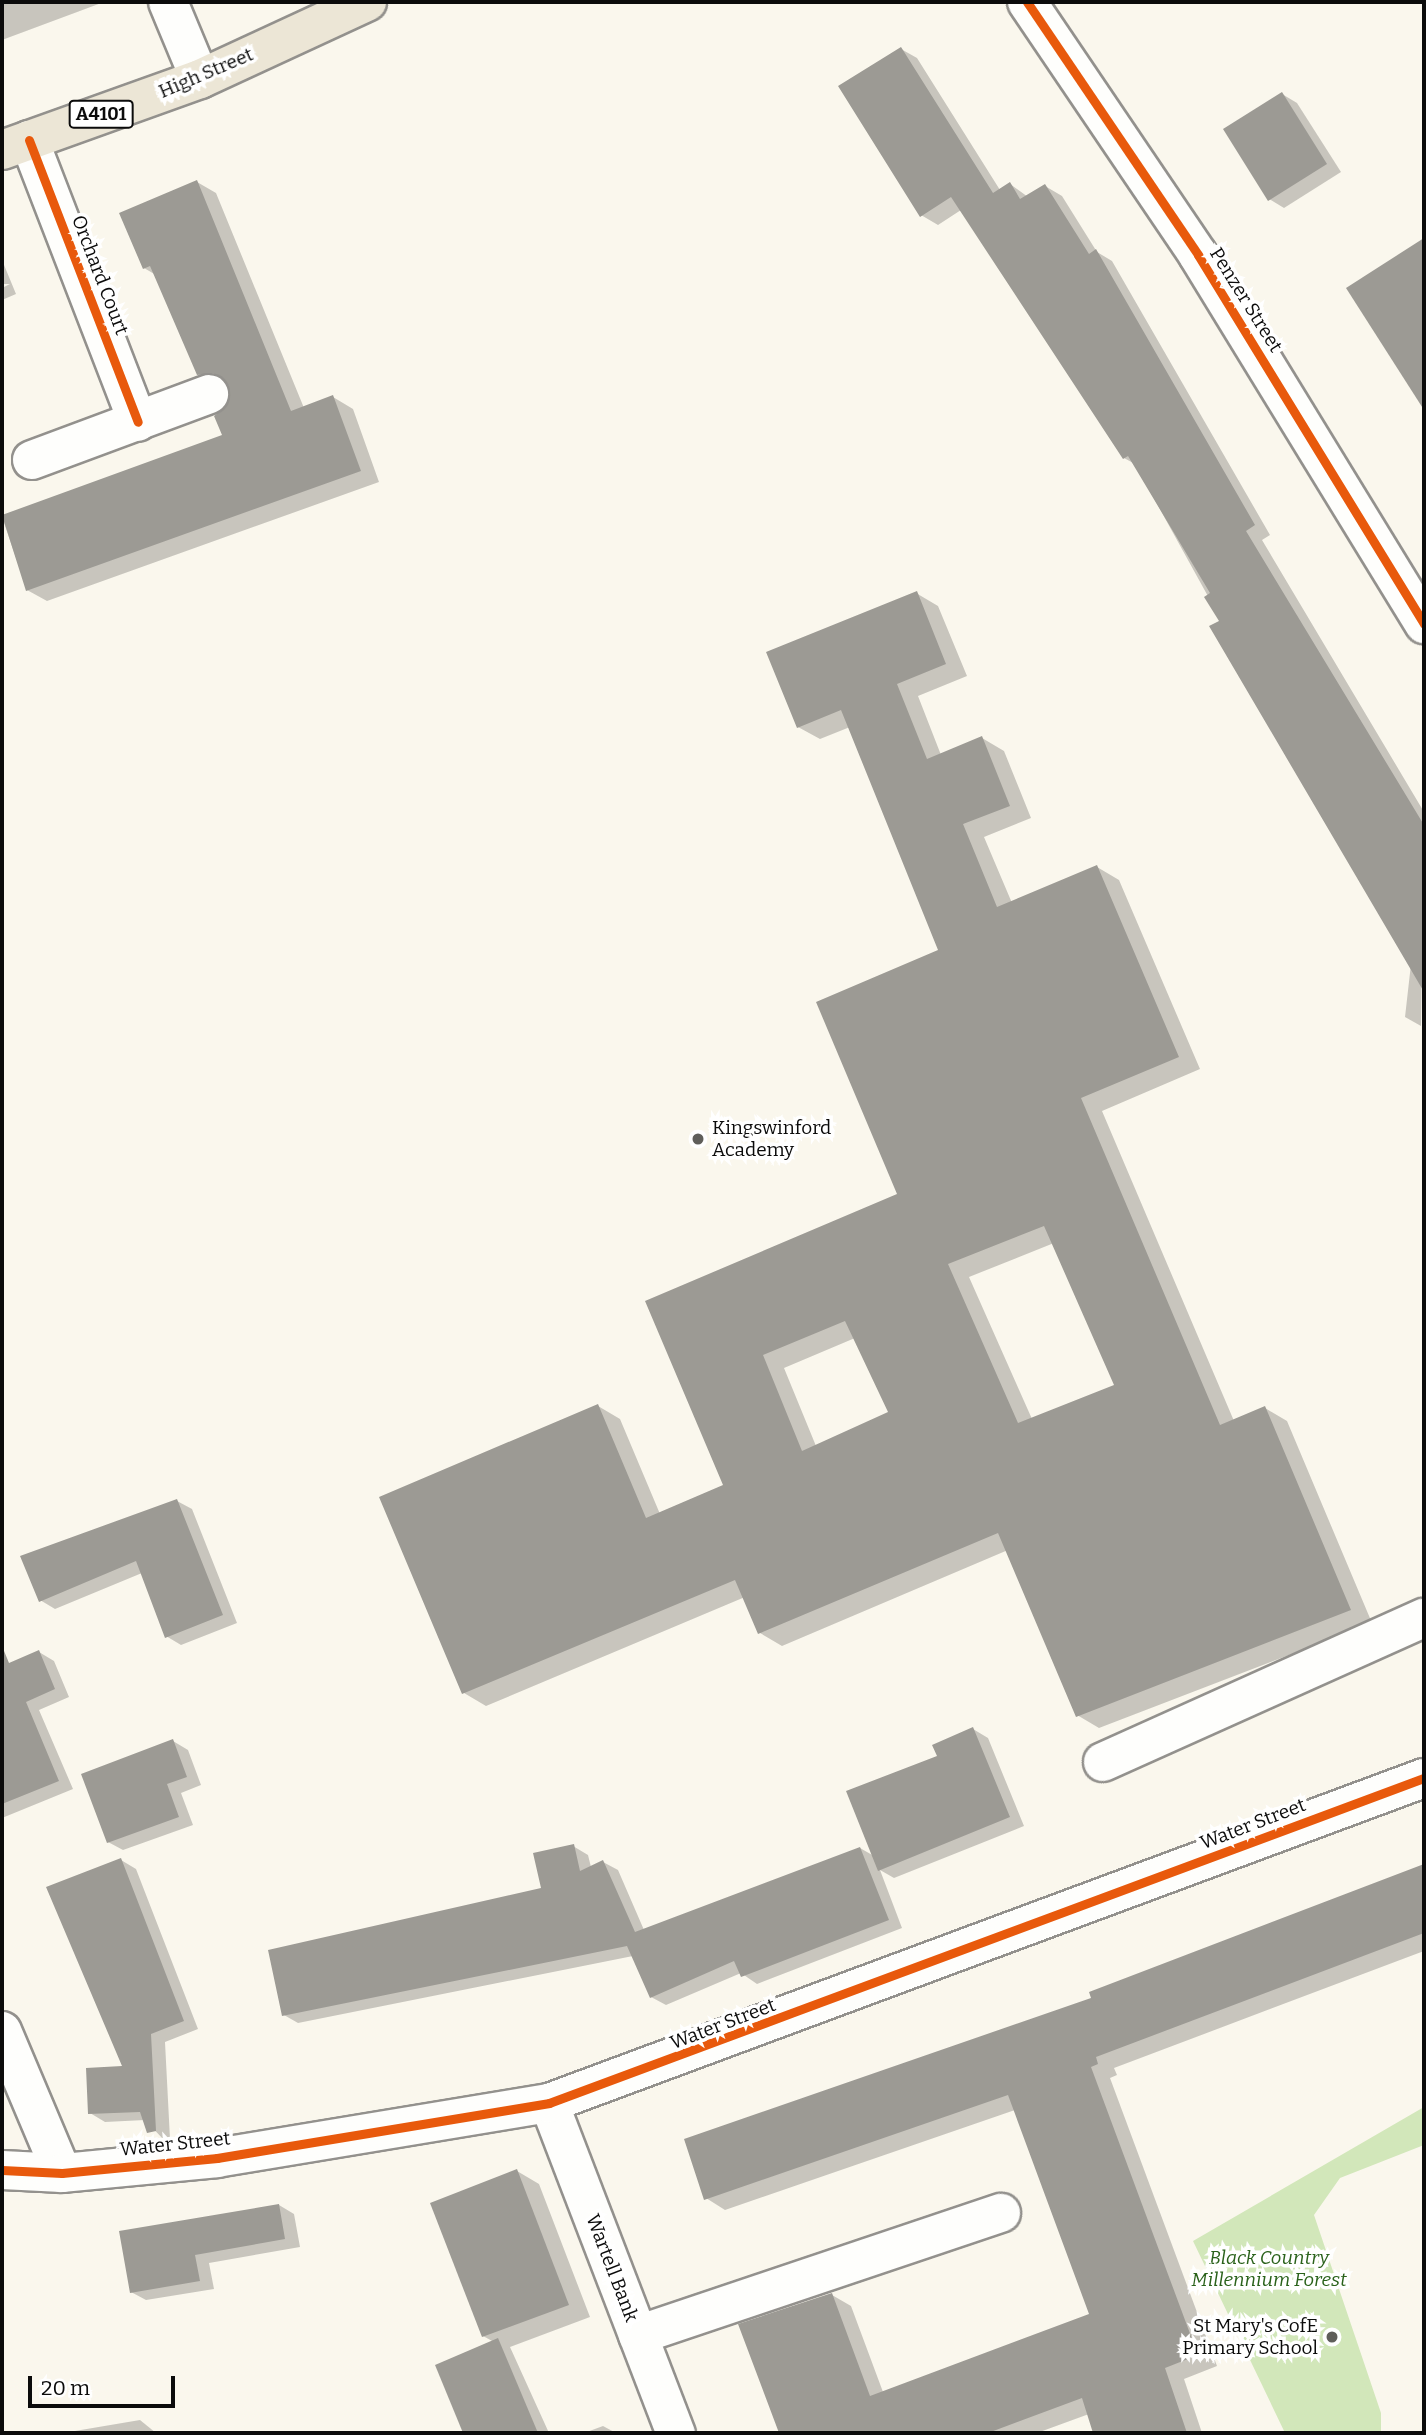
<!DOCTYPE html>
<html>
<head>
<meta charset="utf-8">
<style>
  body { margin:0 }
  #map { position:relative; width:1426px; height:2435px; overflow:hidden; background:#faf7ed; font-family:Bitter,serif }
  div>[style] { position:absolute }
  .forest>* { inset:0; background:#d2e7ba }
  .shadow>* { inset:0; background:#0003 }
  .building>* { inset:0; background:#9c9a94 }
  .roads { filter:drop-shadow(2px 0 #93918d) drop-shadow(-2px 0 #93918d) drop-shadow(0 2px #93918d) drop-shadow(0 -2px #93918d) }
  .minor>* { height:38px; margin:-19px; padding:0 19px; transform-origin:19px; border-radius:19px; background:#fefefc }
  .major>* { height:38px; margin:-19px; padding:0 19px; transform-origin:19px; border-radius:19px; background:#ece6d6 }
  .cycleway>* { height:9px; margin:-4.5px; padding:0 4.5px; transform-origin:4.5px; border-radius:4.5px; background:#e8590c }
  .dots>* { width:19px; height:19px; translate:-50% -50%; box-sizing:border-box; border:4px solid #fff; border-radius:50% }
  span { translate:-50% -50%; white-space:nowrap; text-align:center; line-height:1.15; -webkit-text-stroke:7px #fff; paint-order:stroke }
  .shield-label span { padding:2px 5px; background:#fff; border:2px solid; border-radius:5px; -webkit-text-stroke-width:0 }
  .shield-label { font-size:18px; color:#0b0b0b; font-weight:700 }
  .street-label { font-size:19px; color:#0b0b0b }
  .poi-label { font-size:19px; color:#0b0b0b }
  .left { translate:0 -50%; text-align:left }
  .right { translate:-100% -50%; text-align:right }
  .park-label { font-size:19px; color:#2a621b; font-style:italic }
  .frame { position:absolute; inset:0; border:4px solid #0b0b0b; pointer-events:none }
  .scale { position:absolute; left:28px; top:2376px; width:147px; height:32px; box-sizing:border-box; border:4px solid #0b0b0b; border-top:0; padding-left:9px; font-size:21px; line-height:24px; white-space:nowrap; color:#0b0b0b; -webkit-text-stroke:5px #fff; paint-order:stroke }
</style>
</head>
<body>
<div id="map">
  <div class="forest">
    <div style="clip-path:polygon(1424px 2107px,1424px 2145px,1340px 2178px,1314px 2215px,1381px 2413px,1381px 2433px,1285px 2433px,1193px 2241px)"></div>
  </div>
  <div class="shadow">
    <div style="clip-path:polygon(2px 2px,104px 2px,2px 40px)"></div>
    <div style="clip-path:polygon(901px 49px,917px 58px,1000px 190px,1010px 184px,1028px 197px,1045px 186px,1062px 196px,1097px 252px,1112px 261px,1270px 535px,1262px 540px,1424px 812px,1421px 1026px,1405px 1017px,1411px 964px,1135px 464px,1124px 458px,961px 210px,938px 225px,921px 215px)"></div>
    <div style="clip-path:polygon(1282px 94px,1297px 103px,1341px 172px,1284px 208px,1269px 199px)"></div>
    <div style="clip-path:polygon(197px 182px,216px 193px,304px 408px,333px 397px,353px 409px,379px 482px,47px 601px,27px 590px,2px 517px,225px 437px,230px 384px,218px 386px,198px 374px,156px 275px,144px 268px)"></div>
    <div style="clip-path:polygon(1424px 241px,1424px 407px,1348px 289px)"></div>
    <div style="clip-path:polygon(2px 260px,16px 294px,2px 300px,2px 288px,10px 284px,2px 284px)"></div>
    <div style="clip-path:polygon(evenodd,916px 593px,938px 606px,967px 676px,918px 696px,941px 755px,982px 738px,1004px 751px,1031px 818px,984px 837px,1012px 903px,1097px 867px,1119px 880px,1200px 1069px,1102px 1111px,1234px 1421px,1265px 1408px,1287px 1421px,1372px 1623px,1099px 1728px,1077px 1715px,1008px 1550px,782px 1646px,760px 1633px,745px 1597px,486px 1706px,464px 1693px,598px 1406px,620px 1419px,660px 1514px,725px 1486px,647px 1302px,900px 1195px,941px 951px,850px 727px,820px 739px,798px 727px,916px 593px,1054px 1243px,1116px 1386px,1032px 1419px,969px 1277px,1054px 1243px,916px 593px,855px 1338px,891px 1413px,816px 1446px,784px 1368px,855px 1338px)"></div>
    <div style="clip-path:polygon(177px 1501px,192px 1509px,237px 1623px,181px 1645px,166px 1636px,142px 1573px,55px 1609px,40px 1600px)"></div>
    <div style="clip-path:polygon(39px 1652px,54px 1661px,69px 1697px,39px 1710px,73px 1789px,2px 1818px,2px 1668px)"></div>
    <div style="clip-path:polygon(973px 1729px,988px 1738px,1024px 1826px,894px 1878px,880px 1870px,902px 1928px,757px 1984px,741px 1973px,666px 2005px,651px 1997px,633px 1956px,298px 2023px,284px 2015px,543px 1890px,573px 1846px,588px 1855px,591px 1867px,603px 1862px,618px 1870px,644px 1930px,860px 1848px,874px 1856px,939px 1757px)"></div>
    <div style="clip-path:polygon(173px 1741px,188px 1750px,201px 1785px,181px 1793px,193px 1825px,123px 1850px,108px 1842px)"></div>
    <div style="clip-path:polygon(121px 1860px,136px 1869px,198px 2029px,165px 2042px,170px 2139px,164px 2140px,145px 2120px,105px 2122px,90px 2113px,125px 2068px)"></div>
    <div style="clip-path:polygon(1424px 1866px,1424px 1951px,1114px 2068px,1117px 2075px,1110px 2078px,1217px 2366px,1184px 2379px,1202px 2433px,1096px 2433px,1089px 2414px,1037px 2433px,782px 2433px,741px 2325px,832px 2295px,851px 2306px,883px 2392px,1091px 2315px,1015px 2110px,725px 2210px,706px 2198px,1094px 1999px,1091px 1993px)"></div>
    <div style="clip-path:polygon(517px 2171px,539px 2184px,590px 2317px,510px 2347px,549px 2433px,465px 2433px,437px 2366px,494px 2342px,483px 2336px)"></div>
    <div style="clip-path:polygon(279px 2205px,294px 2214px,300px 2247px,209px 2263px,214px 2289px,146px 2300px,131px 2292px)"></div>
    <div style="clip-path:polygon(140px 2420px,156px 2433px,63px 2433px)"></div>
    <div style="clip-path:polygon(603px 2426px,616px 2433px,584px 2433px)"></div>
  </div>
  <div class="building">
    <div style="clip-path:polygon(901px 47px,993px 193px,1010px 182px,1020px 199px,1045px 184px,1089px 254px,1096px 249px,1255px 525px,1246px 531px,1424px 825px,1424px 992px,1209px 626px,1219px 621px,1204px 597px,1210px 593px,1128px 456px,1123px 459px,951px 197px,920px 217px,838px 86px)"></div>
    <div style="clip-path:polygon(1282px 92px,1327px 164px,1268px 201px,1223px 129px)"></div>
    <div style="clip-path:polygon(197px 180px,291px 411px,333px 395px,361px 471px,26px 591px,2px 515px,222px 435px,214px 416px,226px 407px,229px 386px,213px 373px,197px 375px,150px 266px,143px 269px,119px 213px)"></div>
    <div style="clip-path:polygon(1424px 238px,1424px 410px,1346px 288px)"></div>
    <div style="clip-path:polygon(evenodd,917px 591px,946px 664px,897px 684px,927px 759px,982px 736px,1010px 806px,963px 824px,997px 907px,1097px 865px,1179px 1057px,1081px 1098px,1220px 1425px,1265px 1406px,1351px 1610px,1076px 1717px,998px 1533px,758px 1634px,735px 1580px,462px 1694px,379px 1497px,598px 1404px,646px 1518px,723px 1485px,645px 1301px,897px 1194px,816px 1002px,938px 950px,841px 710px,797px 728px,766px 652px,917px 591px,1044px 1226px,1114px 1385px,1018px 1423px,948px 1264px,1044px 1226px,917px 591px,845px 1321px,888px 1412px,802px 1451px,763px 1355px,845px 1321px)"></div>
    <div style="clip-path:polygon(177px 1499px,223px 1615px,165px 1638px,136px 1561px,39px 1602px,20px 1556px)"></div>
    <div style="clip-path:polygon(2px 1646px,9px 1663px,39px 1650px,55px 1689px,26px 1702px,59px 1781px,2px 1804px)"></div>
    <div style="clip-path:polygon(973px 1727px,1010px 1817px,878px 1871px,846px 1791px,937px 1756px,932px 1745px)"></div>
    <div style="clip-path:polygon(173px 1739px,187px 1777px,167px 1784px,179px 1817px,107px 1843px,81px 1774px)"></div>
    <div style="clip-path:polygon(574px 1844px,580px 1871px,603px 1860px,635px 1932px,860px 1847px,889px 1920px,741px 1977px,734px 1961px,650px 1998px,627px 1946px,282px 2016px,268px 1950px,541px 1888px,533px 1853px)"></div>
    <div style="clip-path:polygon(121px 1858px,184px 2021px,151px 2034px,156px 2131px,147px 2133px,140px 2112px,88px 2114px,86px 2068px,122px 2066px,46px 1887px)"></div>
    <div style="clip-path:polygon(1424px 1864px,1424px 1933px,1096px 2057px,1098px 2064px,1091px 2067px,1198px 2355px,1165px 2368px,1187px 2433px,1093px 2433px,1082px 2398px,988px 2433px,779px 2433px,738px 2324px,832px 2293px,870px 2396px,1089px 2314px,1008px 2095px,704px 2200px,684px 2139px,1091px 1998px,1089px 1992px)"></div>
    <div style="clip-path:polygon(517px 2169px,569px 2305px,482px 2337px,430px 2203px)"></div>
    <div style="clip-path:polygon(279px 2204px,285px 2239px,195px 2255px,200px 2281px,130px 2293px,119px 2231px)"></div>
    <div style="clip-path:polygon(498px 2338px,538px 2433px,463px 2433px,435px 2365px)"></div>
  </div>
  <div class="roads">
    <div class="minor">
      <div style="left:168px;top:2px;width:83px;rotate:67.4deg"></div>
      <div style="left:1027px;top:2px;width:305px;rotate:55.9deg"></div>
      <div style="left:1198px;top:255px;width:433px;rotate:58.5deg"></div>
      <div style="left:29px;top:140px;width:302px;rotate:68.9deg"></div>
      <div style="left:32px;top:460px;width:189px;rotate:-20.4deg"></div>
      <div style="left:1103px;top:1762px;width:352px;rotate:-24.2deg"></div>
      <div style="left:2px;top:2031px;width:154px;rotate:67.1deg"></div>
      <div style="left:549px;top:2103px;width:354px;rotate:69deg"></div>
      <div style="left:2px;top:2170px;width:60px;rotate:2.9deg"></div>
      <div style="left:62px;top:2173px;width:156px;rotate:-5.5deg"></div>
      <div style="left:217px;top:2158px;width:337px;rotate:-9.4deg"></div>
      <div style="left:549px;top:2103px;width:933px;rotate:-20.38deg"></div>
      <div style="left:638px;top:2335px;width:383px;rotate:-18.6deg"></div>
    </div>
    <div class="major">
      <div style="left:2px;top:150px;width:210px;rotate:-19.7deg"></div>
      <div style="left:200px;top:79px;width:184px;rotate:-24.8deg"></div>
    </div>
  </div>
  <div class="cycleway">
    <div style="left:1027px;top:2px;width:305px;rotate:55.9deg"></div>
    <div style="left:1198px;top:255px;width:433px;rotate:58.5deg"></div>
    <div style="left:29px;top:140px;width:302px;rotate:68.9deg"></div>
    <div style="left:2px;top:2170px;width:60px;rotate:2.9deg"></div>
    <div style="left:62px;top:2173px;width:156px;rotate:-5.5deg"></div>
    <div style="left:217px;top:2158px;width:337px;rotate:-9.4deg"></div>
    <div style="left:549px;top:2103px;width:933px;rotate:-20.38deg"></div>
  </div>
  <div class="dots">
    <div style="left:698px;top:1139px;background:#5f5e5a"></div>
    <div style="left:1332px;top:2337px;background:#5f5e5a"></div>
  </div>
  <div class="shield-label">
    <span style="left:101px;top:114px">A4101</span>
  </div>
  <div class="street-label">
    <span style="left:206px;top:73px;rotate:-23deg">High Street</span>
    <span style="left:100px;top:275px;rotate:69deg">Orchard Court</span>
    <span style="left:1246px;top:300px;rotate:58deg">Penzer Street</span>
    <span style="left:1253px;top:1824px;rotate:-21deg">Water Street</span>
    <span style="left:723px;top:2024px;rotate:-21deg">Water Street</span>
    <span style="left:175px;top:2144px;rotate:-6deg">Water Street</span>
    <span style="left:612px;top:2268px;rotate:69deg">Wartell Bank</span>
  </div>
  <div class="poi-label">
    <span class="left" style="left:712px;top:1139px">Kingswinford<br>Academy</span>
    <span class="right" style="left:1318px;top:2337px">St Mary's CofE<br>Primary School</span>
  </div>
  <div class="park-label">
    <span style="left:1269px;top:2269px">Black Country<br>Millennium Forest</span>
  </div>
  <div class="frame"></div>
  <div class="scale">20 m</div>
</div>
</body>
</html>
